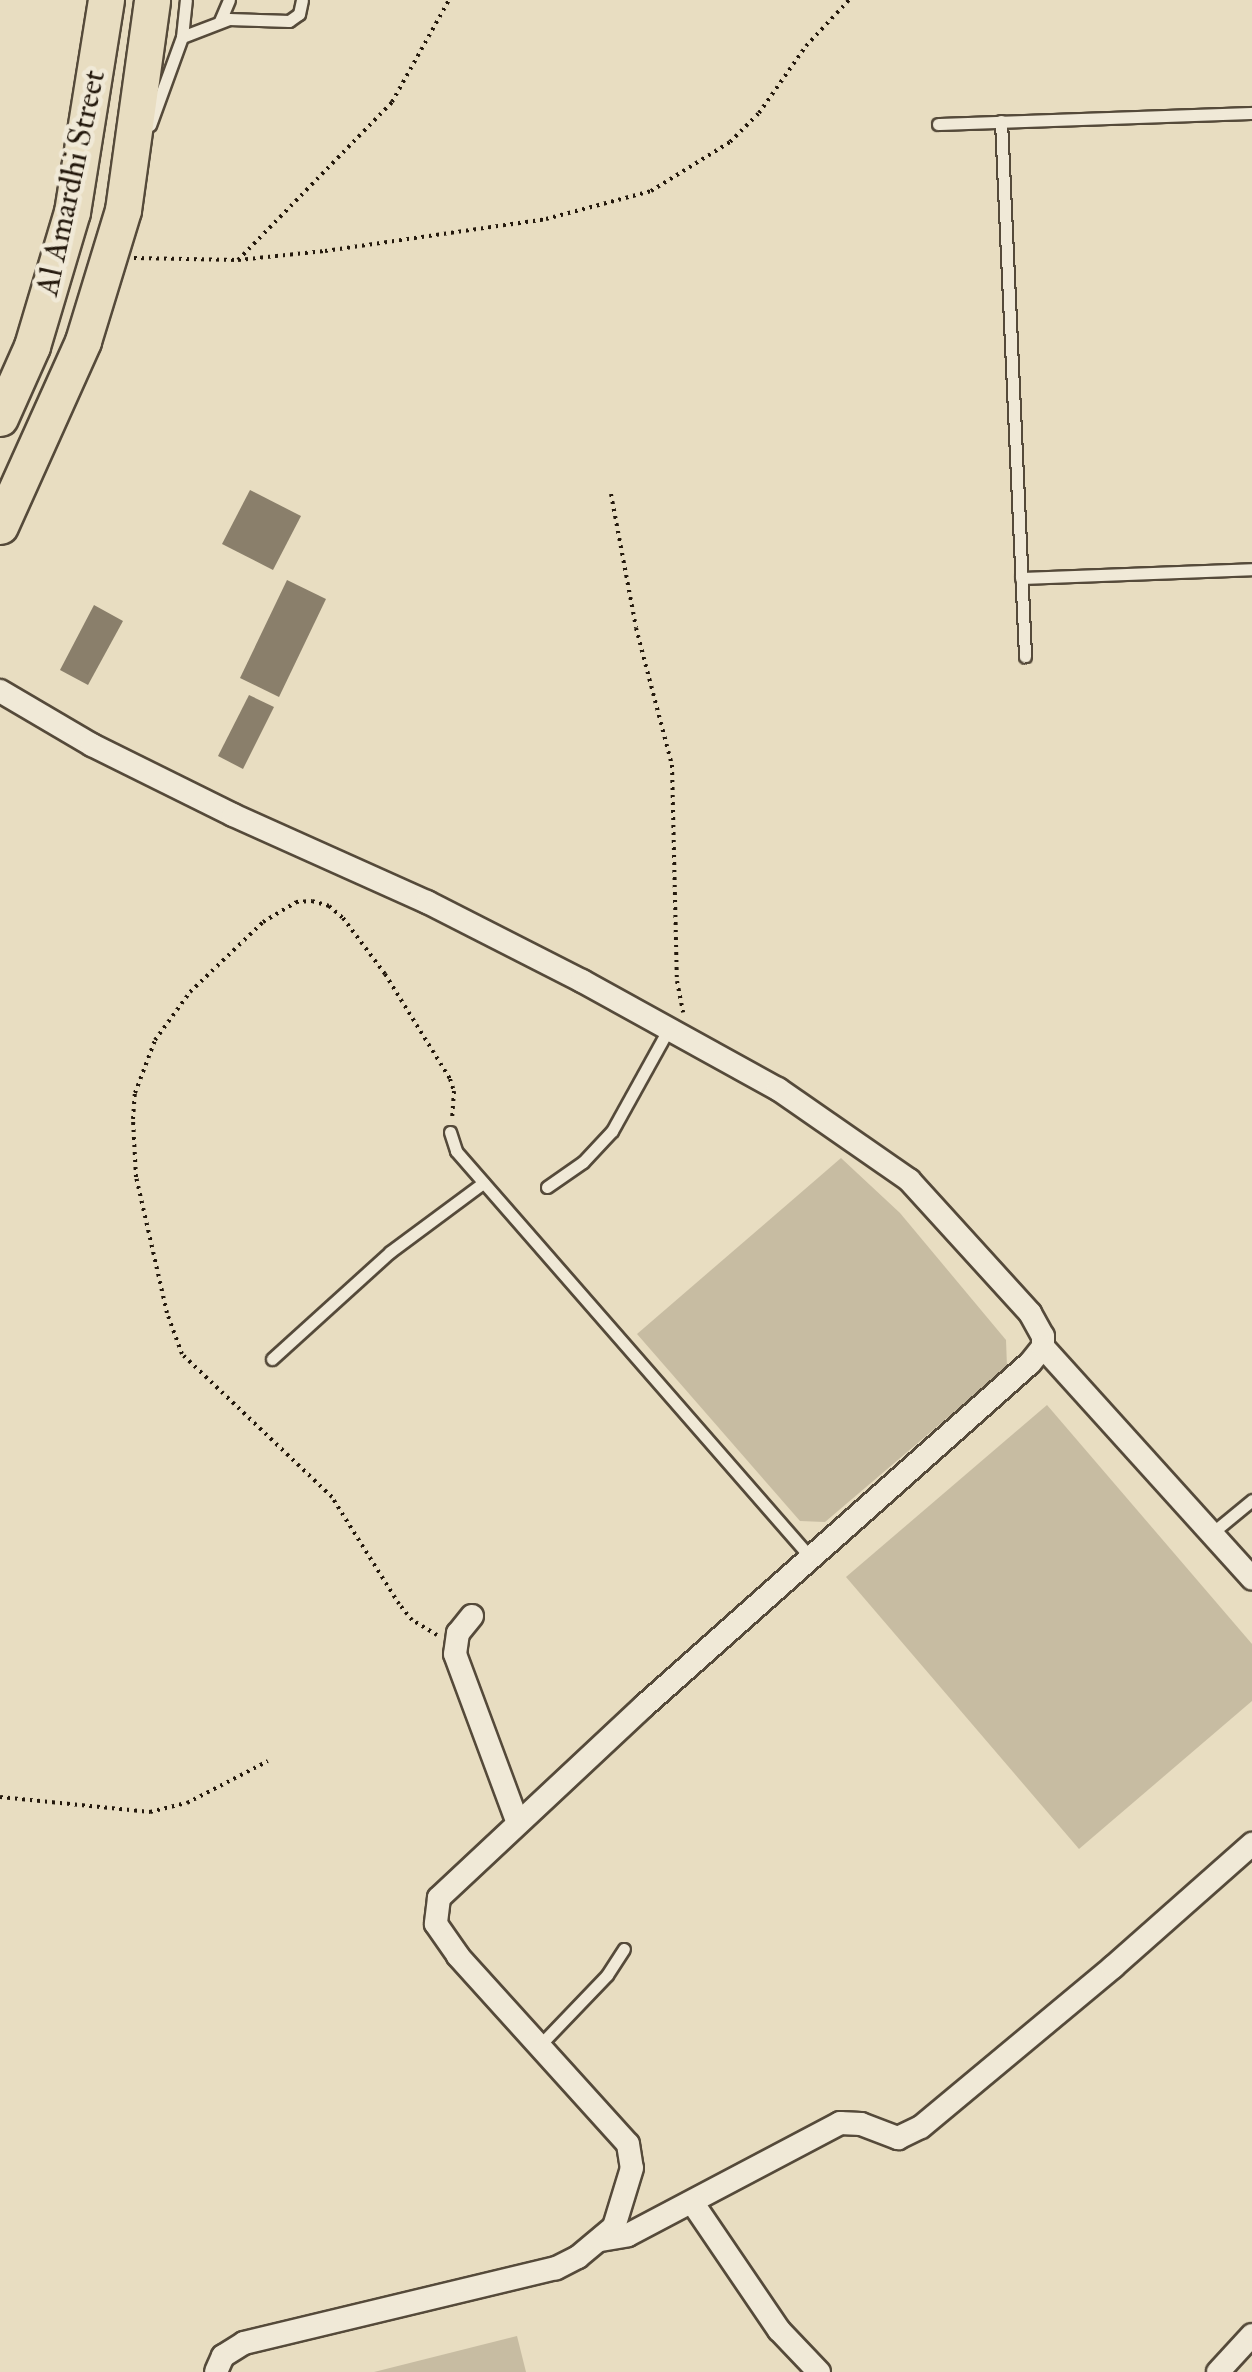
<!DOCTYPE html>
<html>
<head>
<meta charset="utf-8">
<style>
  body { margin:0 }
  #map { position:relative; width:1252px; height:2372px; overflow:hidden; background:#e8ddc1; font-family:"IM FELL Double Pica",serif }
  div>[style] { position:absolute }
  .green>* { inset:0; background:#c7bca2 }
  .building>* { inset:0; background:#8a7f6b }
  .path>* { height:4px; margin-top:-2px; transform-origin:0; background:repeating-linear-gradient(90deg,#24190d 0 2.5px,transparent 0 7.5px) }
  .roads { filter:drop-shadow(2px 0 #554a3a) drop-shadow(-2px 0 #554a3a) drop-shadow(0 2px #554a3a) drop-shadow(0 -2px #554a3a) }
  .service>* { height:11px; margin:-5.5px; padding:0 5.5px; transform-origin:5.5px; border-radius:5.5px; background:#f0e9d7 }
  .minor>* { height:22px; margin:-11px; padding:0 11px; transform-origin:11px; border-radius:11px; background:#f0e9d7 }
  .primary>* { height:35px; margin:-17.5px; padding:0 17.5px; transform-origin:17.5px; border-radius:17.5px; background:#e8ddc1 }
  span { translate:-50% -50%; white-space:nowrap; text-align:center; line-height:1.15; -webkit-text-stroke:9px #f0e9d7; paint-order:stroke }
  .street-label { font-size:32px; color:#24190d }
</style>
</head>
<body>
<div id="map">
  <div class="green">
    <div style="clip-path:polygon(841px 1158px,900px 1213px,1006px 1340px,1007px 1367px,825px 1522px,800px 1521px,637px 1334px)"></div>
    <div style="clip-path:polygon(1047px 1405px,1252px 1644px,1252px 1701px,1079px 1849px,846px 1577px)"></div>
    <div style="clip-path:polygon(517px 2336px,526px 2372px,374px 2372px)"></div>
  </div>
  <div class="building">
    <div style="clip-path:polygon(250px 490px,301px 516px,273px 570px,222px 544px)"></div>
    <div style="clip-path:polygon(287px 580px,326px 599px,279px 697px,240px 678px)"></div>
    <div style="clip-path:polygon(94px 605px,123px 621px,88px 685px,60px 670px)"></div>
    <div style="clip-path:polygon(249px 695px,274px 707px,243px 769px,218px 756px)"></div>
  </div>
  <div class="path">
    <div style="left:134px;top:258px;width:104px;rotate:1.1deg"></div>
    <div style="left:238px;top:260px;width:87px;rotate:-5.9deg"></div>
    <div style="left:325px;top:251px;width:223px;rotate:-8.2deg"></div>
    <div style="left:546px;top:219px;width:109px;rotate:-14.9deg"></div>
    <div style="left:651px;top:191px;width:93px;rotate:-31.8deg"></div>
    <div style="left:730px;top:142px;width:41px;rotate:-45deg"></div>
    <div style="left:759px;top:113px;width:82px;rotate:-55deg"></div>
    <div style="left:806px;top:46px;width:63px;rotate:-46.9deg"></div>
    <div style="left:238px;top:260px;width:221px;rotate:-45.7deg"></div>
    <div style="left:392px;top:102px;width:117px;rotate:-60.8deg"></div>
    <div style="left:611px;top:494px;width:136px;rotate:79.4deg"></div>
    <div style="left:636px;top:628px;width:142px;rotate:75.3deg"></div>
    <div style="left:672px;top:765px;width:216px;rotate:88.7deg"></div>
    <div style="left:677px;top:981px;width:32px;rotate:79deg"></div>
    <div style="left:437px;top:1635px;width:29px;rotate:-149deg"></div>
    <div style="left:412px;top:1620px;width:21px;rotate:-129deg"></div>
    <div style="left:399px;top:1604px;width:126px;rotate:-122.1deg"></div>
    <div style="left:332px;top:1497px;width:207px;rotate:-136.4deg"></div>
    <div style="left:182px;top:1354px;width:44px;rotate:-110.1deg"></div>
    <div style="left:167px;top:1313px;width:139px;rotate:-102.8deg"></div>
    <div style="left:136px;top:1177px;width:58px;rotate:-93deg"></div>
    <div style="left:133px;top:1119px;width:26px;rotate:-86deg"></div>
    <div style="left:135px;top:1093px;width:57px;rotate:-69.3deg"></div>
    <div style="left:155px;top:1040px;width:59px;rotate:-53.9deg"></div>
    <div style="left:190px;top:992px;width:101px;rotate:-43.8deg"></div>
    <div style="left:263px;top:922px;width:39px;rotate:-31deg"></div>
    <div style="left:296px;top:902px;width:16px;rotate:-4deg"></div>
    <div style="left:312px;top:901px;width:18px;rotate:16deg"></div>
    <div style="left:329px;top:906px;width:18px;rotate:41deg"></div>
    <div style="left:343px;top:918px;width:70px;rotate:53.1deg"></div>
    <div style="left:385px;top:974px;width:123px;rotate:58.2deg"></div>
    <div style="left:450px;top:1079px;width:13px;rotate:72deg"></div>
    <div style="left:454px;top:1091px;width:29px;rotate:94deg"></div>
    <div style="left:0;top:1797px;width:151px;rotate:5.7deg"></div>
    <div style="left:150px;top:1812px;width:38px;rotate:-14deg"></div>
    <div style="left:187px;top:1803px;width:91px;rotate:-27.4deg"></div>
  </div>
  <div class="roads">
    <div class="service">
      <div style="left:220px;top:21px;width:23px;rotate:-67deg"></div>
      <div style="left:182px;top:37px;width:50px;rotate:-21deg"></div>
      <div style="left:229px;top:19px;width:60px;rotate:1.9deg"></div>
      <div style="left:289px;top:21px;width:12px;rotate:-35deg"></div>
      <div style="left:299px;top:14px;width:14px;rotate:-78deg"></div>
      <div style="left:1001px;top:121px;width:536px;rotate:87.43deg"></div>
      <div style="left:938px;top:124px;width:314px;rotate:-2deg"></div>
      <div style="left:150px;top:125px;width:94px;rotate:-70deg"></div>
      <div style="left:182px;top:37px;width:37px;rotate:-84deg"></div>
      <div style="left:1021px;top:578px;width:231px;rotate:-2.2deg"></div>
      <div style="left:450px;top:1132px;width:20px;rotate:72deg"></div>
      <div style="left:456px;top:1151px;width:539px;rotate:48.91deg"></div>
      <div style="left:547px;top:1187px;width:44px;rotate:-34.8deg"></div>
      <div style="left:583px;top:1162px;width:42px;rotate:-46.9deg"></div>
      <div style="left:612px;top:1131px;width:118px;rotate:-61deg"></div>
      <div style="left:272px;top:1359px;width:159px;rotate:-42.2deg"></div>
      <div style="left:390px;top:1252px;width:116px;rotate:-36.6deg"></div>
      <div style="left:1212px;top:1533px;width:52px;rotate:-39.5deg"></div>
      <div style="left:539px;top:2046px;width:98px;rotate:-46.2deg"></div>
      <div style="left:607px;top:1975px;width:31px;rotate:-57deg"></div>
    </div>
    <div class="minor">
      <div style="left:0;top:691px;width:107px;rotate:30.4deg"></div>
      <div style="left:92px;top:745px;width:157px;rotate:26.4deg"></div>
      <div style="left:233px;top:815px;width:213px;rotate:24.2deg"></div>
      <div style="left:427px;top:902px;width:174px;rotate:27deg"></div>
      <div style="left:582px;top:981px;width:224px;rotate:28.9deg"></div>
      <div style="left:778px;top:1089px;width:160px;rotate:34.8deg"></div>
      <div style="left:909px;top:1180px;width:180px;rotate:47.7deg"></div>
      <div style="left:1030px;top:1313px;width:26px;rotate:61deg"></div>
      <div style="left:1043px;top:1336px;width:11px;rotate:90deg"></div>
      <div style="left:1043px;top:1347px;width:21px;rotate:129deg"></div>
      <div style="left:1030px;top:1363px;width:516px;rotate:138.38deg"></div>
      <div style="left:644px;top:1706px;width:281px;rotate:136.9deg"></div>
      <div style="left:439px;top:1898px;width:26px;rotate:97deg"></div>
      <div style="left:436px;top:1924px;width:39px;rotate:55deg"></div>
      <div style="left:458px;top:1956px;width:253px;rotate:47.9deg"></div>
      <div style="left:628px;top:2144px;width:24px;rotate:81deg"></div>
      <div style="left:632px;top:2168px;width:62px;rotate:107deg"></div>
      <div style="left:614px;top:2227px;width:47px;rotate:140.2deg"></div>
      <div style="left:578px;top:2257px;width:25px;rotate:153deg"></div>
      <div style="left:556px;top:2268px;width:321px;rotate:166.5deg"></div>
      <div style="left:244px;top:2343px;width:25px;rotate:148deg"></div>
      <div style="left:223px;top:2356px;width:17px;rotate:114deg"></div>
      <div style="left:1043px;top:1347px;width:312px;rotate:47.9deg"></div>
      <div style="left:472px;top:1616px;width:22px;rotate:129deg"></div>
      <div style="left:458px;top:1633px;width:21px;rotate:98deg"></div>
      <div style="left:455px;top:1654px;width:180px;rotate:69.6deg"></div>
      <div style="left:692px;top:2202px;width:155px;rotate:55.8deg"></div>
      <div style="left:779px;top:2330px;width:58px;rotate:46.4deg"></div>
      <div style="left:601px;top:2240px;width:27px;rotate:-10deg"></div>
      <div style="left:628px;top:2235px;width:240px;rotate:-27.8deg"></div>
      <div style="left:840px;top:2123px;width:21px;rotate:3deg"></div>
      <div style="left:861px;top:2124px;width:40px;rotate:21deg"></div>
      <div style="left:898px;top:2138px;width:25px;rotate:-26deg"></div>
      <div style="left:921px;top:2127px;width:250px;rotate:-39.8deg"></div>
      <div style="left:1113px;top:1967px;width:186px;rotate:-41.5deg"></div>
      <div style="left:1218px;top:2372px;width:50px;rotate:-47.4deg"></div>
    </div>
    <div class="primary">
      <div style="left:0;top:418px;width:79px;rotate:-66deg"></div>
      <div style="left:32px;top:346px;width:140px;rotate:-73.4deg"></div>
      <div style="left:72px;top:212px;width:215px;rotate:-80.9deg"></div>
      <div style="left:0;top:526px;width:203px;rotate:-65.8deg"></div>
      <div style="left:83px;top:341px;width:137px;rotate:-73deg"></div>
      <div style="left:123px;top:210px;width:212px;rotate:-82.1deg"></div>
    </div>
  </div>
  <div class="street-label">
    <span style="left:71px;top:183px;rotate:-78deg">Al Amardhi Street</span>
  </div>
</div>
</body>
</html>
